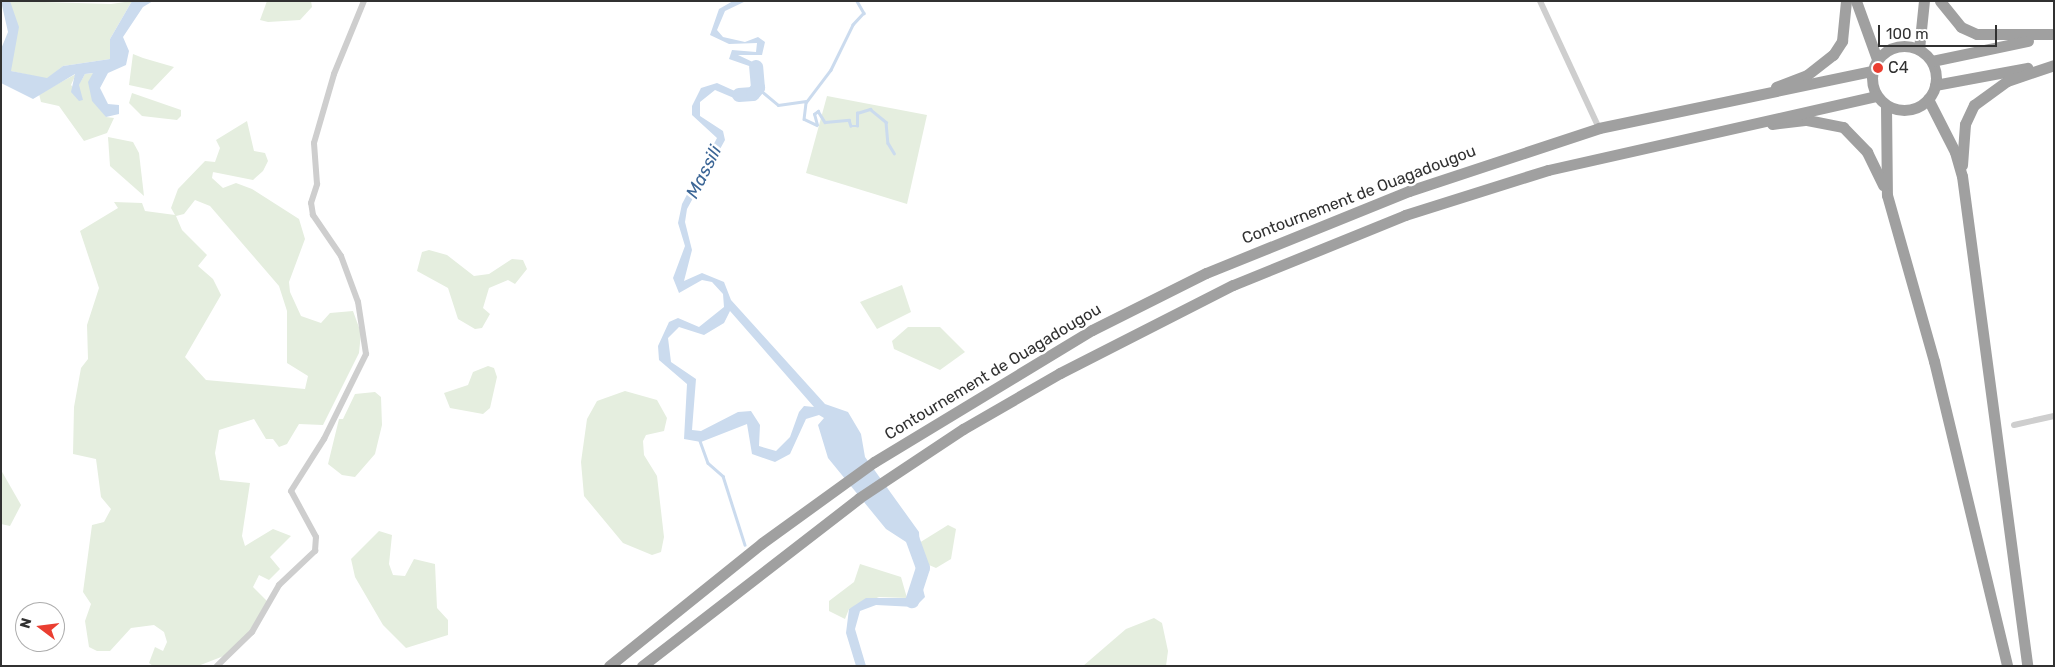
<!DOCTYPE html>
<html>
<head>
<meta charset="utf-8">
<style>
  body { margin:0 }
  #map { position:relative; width:2055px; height:667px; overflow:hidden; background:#fff; font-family:Rubik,sans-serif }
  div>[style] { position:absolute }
  .green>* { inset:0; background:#e5eedf }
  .water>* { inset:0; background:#cbdbee }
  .stream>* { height:2.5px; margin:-1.25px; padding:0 1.25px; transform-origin:1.25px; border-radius:1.25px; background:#cbdbee }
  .river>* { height:14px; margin:-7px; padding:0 7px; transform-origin:7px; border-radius:7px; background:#cbdbee }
  .minor>* { height:6px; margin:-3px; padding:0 3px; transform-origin:3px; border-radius:3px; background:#cecece }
  .trunk>* { height:11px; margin:-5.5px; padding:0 5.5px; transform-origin:5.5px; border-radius:5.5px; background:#a0a0a0 }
  .trunk>.ring { margin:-5.5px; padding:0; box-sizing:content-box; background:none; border:11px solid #a0a0a0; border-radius:50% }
  .dots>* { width:14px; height:14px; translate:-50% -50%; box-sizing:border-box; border:2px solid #fff; border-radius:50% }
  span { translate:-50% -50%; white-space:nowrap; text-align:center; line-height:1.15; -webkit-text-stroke:5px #fff; paint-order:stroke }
  .poi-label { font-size:16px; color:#313131 }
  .left { translate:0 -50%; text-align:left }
  .street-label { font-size:16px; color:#313131 }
  .water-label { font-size:18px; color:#3c6696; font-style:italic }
  .frame { position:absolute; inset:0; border:2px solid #313131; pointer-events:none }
  .north { position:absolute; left:15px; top:602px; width:50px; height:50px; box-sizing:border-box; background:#fff; border:1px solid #adadad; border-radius:50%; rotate:285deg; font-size:14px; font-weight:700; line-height:20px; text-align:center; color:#313131 }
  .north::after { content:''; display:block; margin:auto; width:18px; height:22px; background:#ea3e31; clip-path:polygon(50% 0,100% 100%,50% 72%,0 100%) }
  .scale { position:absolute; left:1878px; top:25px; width:119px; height:22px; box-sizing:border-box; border:2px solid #313131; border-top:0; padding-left:6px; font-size:15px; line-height:18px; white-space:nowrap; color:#313131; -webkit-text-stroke:4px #fff; paint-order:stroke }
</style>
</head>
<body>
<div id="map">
  <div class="green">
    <div style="clip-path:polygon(10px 1px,111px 4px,132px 1px,110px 39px,110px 59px,63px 66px,47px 79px,11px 71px,11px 52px,16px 42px)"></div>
    <div style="clip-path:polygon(267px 1px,311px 1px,312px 7px,300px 20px,268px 22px,260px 20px)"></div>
    <div style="clip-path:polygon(133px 54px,143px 58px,174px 67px,152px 90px,129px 85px)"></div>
    <div style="clip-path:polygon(94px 73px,106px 117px,114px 118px,107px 133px,84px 141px,59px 106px,41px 102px,39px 94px,76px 74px,71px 85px,80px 94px,77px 88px,85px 74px)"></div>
    <div style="clip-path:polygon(132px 93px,181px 110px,181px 116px,177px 120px,142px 116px,129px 103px)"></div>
    <div style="clip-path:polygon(827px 96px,927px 115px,907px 204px,806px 173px)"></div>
    <div style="clip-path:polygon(evenodd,247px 121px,254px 151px,265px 153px,268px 161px,263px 171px,253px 180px,213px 172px,212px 178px,223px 188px,236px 183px,252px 189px,299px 219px,305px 239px,289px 282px,290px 292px,301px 316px,321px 323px,330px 313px,353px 311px,361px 333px,359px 353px,323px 425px,299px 424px,287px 444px,279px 447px,273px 439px,266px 439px,254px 419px,219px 430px,215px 453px,220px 480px,250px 483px,242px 536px,245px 546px,273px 529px,291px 536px,270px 557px,280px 569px,269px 580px,259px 575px,253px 587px,269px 603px,234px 652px,198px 666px,153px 666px,149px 663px,155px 647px,163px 651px,167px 642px,164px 632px,154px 625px,131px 628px,110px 651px,97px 651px,89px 647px,85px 621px,91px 604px,83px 592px,92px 525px,104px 522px,111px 509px,101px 497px,96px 459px,73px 454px,74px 407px,81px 368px,88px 359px,87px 325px,99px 288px,80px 231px,118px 208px,114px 202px,142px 203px,145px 211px,175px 215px,171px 208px,178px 189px,205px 161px,215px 162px,220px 148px,216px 140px,247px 121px,195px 200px,210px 206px,279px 286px,287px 311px,287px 363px,308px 376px,305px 389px,206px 380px,185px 357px,221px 295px,213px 279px,198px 266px,207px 255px,182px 230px,176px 216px,184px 214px,195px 200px)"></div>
    <div style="clip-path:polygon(108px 137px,133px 142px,139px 153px,144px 196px,110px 166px)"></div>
    <div style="clip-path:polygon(429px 250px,447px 255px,474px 276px,489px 274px,512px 259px,523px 260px,527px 269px,515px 284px,508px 280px,489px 288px,483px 308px,490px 314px,482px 328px,475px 329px,458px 319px,448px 288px,417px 271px,422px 252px)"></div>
    <div style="clip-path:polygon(902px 285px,911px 312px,877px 329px,860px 302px)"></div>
    <div style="clip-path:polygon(908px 327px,940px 327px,965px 352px,940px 370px,894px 349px,892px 341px)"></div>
    <div style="clip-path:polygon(488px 366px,494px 368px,497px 377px,490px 408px,483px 414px,450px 408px,444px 393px,468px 385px,473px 372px)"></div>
    <div style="clip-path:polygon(625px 391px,657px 400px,667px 418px,664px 431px,646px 435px,643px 441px,644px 455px,657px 476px,664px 537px,661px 552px,652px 555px,623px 543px,584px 496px,581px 462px,587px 419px,597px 401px)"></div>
    <div style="clip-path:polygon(375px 392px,381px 397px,382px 425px,375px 454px,355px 477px,342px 475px,328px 464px,339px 419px,343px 419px,355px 394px)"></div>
    <div style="clip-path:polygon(1px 470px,21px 505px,10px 526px,1px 524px)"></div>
    <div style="clip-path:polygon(948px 525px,956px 529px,951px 559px,936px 568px,922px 562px,919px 543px)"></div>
    <div style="clip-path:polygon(379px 531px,392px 535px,389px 564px,393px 575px,405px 576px,414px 559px,435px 564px,437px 608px,448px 620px,448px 635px,406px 648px,383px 625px,355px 577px,351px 559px)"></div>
    <div style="clip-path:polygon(860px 564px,901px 577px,907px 598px,879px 597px,849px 609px,845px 619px,829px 611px,829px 601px,854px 582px)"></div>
    <div style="clip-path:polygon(1154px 618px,1162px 623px,1168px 651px,1166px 666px,1083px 666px,1126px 629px)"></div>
  </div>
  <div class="water">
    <div style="clip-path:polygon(1px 1px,10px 1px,19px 27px,11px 71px,47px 78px,63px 66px,110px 59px,110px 39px,132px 1px,153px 1px,143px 7px,123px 37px,129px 51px,126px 65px,108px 73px,100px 88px,108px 104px,119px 105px,119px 114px,106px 117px,92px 101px,88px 82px,93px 73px,85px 74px,79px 85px,83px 100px,79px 101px,71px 92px,75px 74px,33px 99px,1px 83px,1px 49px,8px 32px)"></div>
    <div style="clip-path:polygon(733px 1px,746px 1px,725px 11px,717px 30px,723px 37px,745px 42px,758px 37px,765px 42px,762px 55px,738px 55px,757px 64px,760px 83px,756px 82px,752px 67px,729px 59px,732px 50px,756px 52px,757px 43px,729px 44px,710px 35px,719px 9px)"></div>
    <div style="clip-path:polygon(evenodd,717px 83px,737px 92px,754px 90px,756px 95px,741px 101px,715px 90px,700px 102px,700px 116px,723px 131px,725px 140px,687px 209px,685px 222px,692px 250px,684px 281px,702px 273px,724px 282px,731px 300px,825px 404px,848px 412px,861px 434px,865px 457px,919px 532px,920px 551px,886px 529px,828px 458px,818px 425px,824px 418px,819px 415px,806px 419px,790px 454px,775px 462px,752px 454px,747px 424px,701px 442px,684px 439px,687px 384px,659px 360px,658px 346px,669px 322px,678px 318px,699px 327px,724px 307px,723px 294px,712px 282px,702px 280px,679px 293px,673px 278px,685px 246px,678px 223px,682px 204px,717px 138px,692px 115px,692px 106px,701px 88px,717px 83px,730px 311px,814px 407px,804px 406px,799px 412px,790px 437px,776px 451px,759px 446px,760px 425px,751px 411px,738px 412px,701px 431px,692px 430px,696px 379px,671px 362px,668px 338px,679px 327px,704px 335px,724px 323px,730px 311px)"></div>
    <div style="clip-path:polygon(917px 585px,922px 585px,925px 597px,915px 607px,876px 605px,860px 611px,855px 629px,866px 666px,856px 666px,846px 633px,849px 609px,866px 598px,907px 598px)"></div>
  </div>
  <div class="stream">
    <div style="left:857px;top:1px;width:14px;rotate:60deg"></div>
    <div style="left:864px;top:13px;width:16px;rotate:133deg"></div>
    <div style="left:853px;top:25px;width:50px;rotate:116.1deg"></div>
    <div style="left:831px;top:70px;width:41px;rotate:127.1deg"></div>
    <div style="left:806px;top:103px;width:16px;rotate:97deg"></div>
    <div style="left:804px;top:119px;width:14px;rotate:25deg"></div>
    <div style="left:817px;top:125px;width:11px;rotate:-105deg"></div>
    <div style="left:814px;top:114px;width:5px;rotate:-37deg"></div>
    <div style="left:818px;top:111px;width:13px;rotate:58deg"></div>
    <div style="left:825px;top:122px;width:24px;rotate:-5deg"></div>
    <div style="left:849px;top:120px;width:6px;rotate:72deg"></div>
    <div style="left:851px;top:126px;width:6px"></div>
    <div style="left:857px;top:126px;width:13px;rotate:-90deg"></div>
    <div style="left:857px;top:113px;width:14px;rotate:-17deg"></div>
    <div style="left:870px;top:109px;width:21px;rotate:39deg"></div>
    <div style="left:886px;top:122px;width:21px;rotate:85deg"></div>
    <div style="left:888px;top:143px;width:12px;rotate:59deg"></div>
    <div style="left:758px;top:88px;width:26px;rotate:40deg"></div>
    <div style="left:778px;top:105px;width:28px;rotate:-8deg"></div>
    <div style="left:700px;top:441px;width:23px;rotate:70deg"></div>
    <div style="left:708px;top:463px;width:20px;rotate:41deg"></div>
    <div style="left:723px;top:476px;width:72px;rotate:72.3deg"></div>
  </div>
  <div class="river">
    <div style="left:739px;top:95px;width:14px;rotate:-4deg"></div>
    <div style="left:753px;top:94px;width:8px;rotate:-50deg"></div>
    <div style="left:758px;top:88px;width:21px;rotate:-95deg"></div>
    <div style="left:911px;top:535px;width:35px;rotate:70deg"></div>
    <div style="left:923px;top:568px;width:35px;rotate:108deg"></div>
  </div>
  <div class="minor">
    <div style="left:1540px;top:1px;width:140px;rotate:65.1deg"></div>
    <div style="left:2014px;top:425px;width:41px;rotate:-12.7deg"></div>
    <div style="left:217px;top:666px;width:49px;rotate:-44.2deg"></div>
    <div style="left:252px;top:632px;width:54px;rotate:-60.1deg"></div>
    <div style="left:279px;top:585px;width:50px;rotate:-43.4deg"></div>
    <div style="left:315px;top:551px;width:14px;rotate:-86deg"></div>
    <div style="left:316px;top:537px;width:52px;rotate:-118.5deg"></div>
    <div style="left:291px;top:491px;width:62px;rotate:-57.6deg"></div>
    <div style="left:324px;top:439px;width:95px;rotate:-63.7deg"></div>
    <div style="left:366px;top:354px;width:53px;rotate:-98.7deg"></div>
    <div style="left:358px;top:302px;width:49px;rotate:-110.3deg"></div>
    <div style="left:341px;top:256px;width:50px;rotate:-124.3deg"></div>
    <div style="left:313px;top:215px;width:12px;rotate:-99deg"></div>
    <div style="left:311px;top:203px;width:20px;rotate:-72deg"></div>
    <div style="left:317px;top:184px;width:41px;rotate:-94.2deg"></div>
    <div style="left:314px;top:143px;width:72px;rotate:-73.8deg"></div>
    <div style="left:334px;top:74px;width:79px;rotate:-67.7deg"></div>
  </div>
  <div class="trunk">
    <div style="left:1856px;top:1px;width:62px;rotate:70.1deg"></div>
    <div style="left:1940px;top:1px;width:33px;rotate:51deg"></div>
    <div style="left:1961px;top:27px;width:17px;rotate:24deg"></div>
    <div style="left:1977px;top:34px;width:77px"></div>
    <div class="ring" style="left:1872px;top:46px;width:53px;height:53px"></div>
    <div style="left:1919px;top:49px;width:48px;rotate:-84.1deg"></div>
    <div style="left:1932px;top:61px;width:98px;rotate:-11.8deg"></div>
    <div style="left:1935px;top:85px;width:94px;rotate:-10.5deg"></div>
    <div style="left:1776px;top:87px;width:33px;rotate:-21deg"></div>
    <div style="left:1807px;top:75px;width:33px;rotate:-38deg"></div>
    <div style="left:1833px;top:55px;width:17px;rotate:-57deg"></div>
    <div style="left:1842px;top:41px;width:40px;rotate:-84.3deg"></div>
    <div style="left:1928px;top:99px;width:59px;rotate:63deg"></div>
    <div style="left:1955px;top:152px;width:25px;rotate:74deg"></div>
    <div style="left:1962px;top:176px;width:494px;rotate:82.4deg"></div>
    <div style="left:1886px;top:105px;width:90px;rotate:89.4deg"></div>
    <div style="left:1887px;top:195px;width:173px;rotate:74.2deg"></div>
    <div style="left:1934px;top:361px;width:314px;rotate:76.5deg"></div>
    <div style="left:1772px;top:124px;width:35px;rotate:-7deg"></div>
    <div style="left:1807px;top:120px;width:37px;rotate:11deg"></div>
    <div style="left:1843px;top:127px;width:35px;rotate:46deg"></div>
    <div style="left:1867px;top:152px;width:37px;rotate:64deg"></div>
    <div style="left:1962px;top:165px;width:41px;rotate:-85.8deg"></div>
    <div style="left:1965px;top:124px;width:21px;rotate:-65deg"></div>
    <div style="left:1974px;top:105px;width:41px;rotate:-36deg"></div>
    <div style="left:2007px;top:81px;width:50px;rotate:-18.8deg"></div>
    <div style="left:609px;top:666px;width:196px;rotate:-38.8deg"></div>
    <div style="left:762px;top:543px;width:138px;rotate:-35.9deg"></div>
    <div style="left:874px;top:462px;width:255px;rotate:-31.2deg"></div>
    <div style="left:1092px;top:330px;width:127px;rotate:-26.6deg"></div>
    <div style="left:1206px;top:273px;width:219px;rotate:-22deg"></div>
    <div style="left:1409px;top:191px;width:200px;rotate:-18.3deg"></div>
    <div style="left:1599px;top:128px;width:279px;rotate:-11.8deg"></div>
    <div style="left:642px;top:666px;width:274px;rotate:-37.7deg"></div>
    <div style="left:859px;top:498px;width:125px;rotate:-33.6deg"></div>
    <div style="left:963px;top:429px;width:112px;rotate:-30deg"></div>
    <div style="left:1060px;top:373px;width:194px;rotate:-27deg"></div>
    <div style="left:1233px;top:285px;width:186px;rotate:-22.1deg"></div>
    <div style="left:1405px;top:215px;width:150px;rotate:-17.5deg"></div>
    <div style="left:1548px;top:170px;width:337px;rotate:-12.7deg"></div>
  </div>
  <div class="dots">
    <div style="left:1878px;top:68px;background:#ea3e31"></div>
  </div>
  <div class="poi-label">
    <span class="left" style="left:1888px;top:68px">C4</span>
  </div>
  <div class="street-label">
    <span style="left:1359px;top:195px;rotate:-21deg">Contournement de Ouagadougou</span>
    <span style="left:993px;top:372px;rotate:-31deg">Contournement de Ouagadougou</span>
  </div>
  <div class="water-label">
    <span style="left:704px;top:172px;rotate:-63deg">Massili</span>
  </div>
  <div class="frame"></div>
  <div class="north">N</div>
  <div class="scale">100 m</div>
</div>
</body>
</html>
